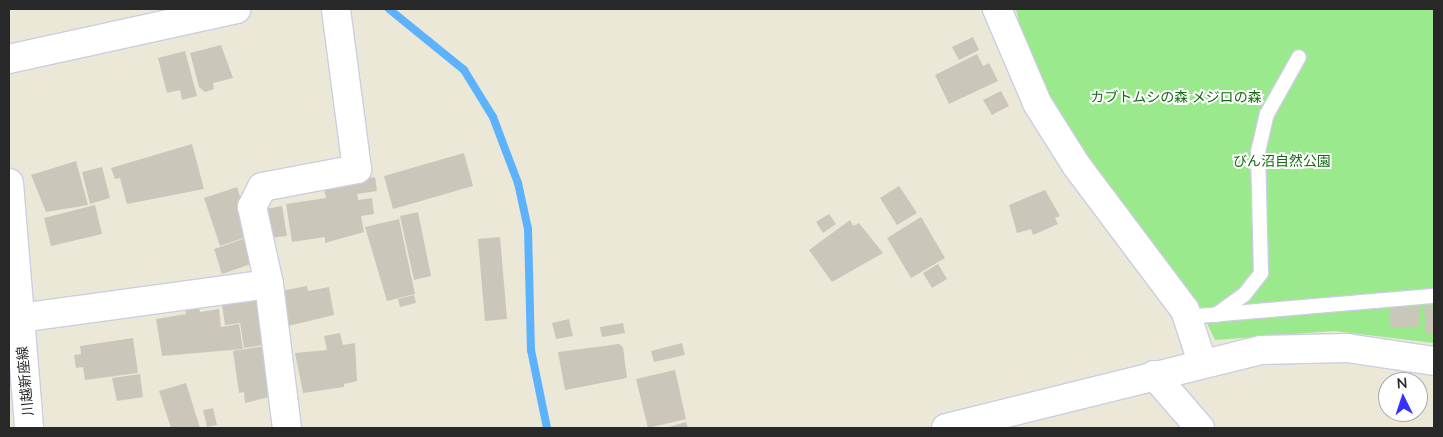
<!DOCTYPE html>
<html>
<head>
<meta charset="utf-8">
<style>
  body { margin:0 }
  #map { position:relative; width:1443px; height:437px; overflow:hidden; background:#ece8d7; font-family:Lato,"Noto Sans JP",sans-serif }
  div>[style] { position:absolute }
  .green>* { inset:0; background:#9aea8d }
  .stream>* { height:8px; margin:-4px; padding:0 4px; transform-origin:4px; border-radius:4px; background:#5db2fc }
  .building>* { inset:0; background:#cac7ba }
  .roads { filter:drop-shadow(1px 0 #cdcce3) drop-shadow(-1px 0 #cdcce3) drop-shadow(0 1px #cdcce3) drop-shadow(0 -1px #cdcce3) }
  .lane>* { height:14px; margin:-7px; padding:0 7px; transform-origin:7px; border-radius:7px; background:#fff }
  .street>* { height:28px; margin:-14px; padding:0 14px; transform-origin:14px; border-radius:14px; background:#fff }
  .secondary>* { height:28px; margin:-14px; padding:0 14px; transform-origin:14px; border-radius:14px; background:#fff }
  span { translate:-50% -50%; white-space:nowrap; text-align:center; line-height:1.15; -webkit-text-stroke:4px #fff; paint-order:stroke }
  .park-label { font-size:14px; color:#126b11 }
  .street-label { font-size:14px; color:#282828 }
  .frame { position:absolute; inset:0; border:10px solid #282828; pointer-events:none }
  .north { position:absolute; left:1378px; top:372px; width:50px; height:50px; box-sizing:border-box; background:#fff; border:1px solid #a9a9a9; border-radius:50%; rotate:356deg; font-size:14px; font-weight:700; line-height:20px; text-align:center; color:#282828 }
  .north::after { content:''; display:block; margin:auto; width:18px; height:22px; background:#3532ff; clip-path:polygon(50% 0,100% 100%,50% 72%,0 100%) }
</style>
</head>
<body>
<div id="map">
  <div class="green">
    <div style="clip-path:polygon(1016px 9px,1434px 9px,1434px 343px,1334px 331px,1215px 340px,1196px 300px,1072px 138px,1024px 44px)"></div>
  </div>
  <div class="stream">
    <div style="left:389px;top:9px;width:97px;rotate:39.1deg"></div>
    <div style="left:464px;top:70px;width:55px;rotate:58.3deg"></div>
    <div style="left:493px;top:117px;width:71px;rotate:69.3deg"></div>
    <div style="left:518px;top:183px;width:47px;rotate:77.7deg"></div>
    <div style="left:528px;top:229px;width:121px;rotate:88.6deg"></div>
    <div style="left:531px;top:350px;width:80px;rotate:78.4deg"></div>
  </div>
  <div class="building">
    <div style="clip-path:polygon(973px 37px,979px 50px,959px 60px,952px 47px)"></div>
    <div style="clip-path:polygon(221px 45px,233px 78px,213px 83px,214px 89px,205px 92px,199px 87px,190px 53px)"></div>
    <div style="clip-path:polygon(185px 51px,197px 96px,182px 100px,180px 90px,167px 93px,158px 58px)"></div>
    <div style="clip-path:polygon(977px 54px,983px 66px,989px 63px,998px 81px,949px 104px,935px 75px)"></div>
    <div style="clip-path:polygon(1001px 91px,1009px 106px,992px 115px,983px 100px)"></div>
    <div style="clip-path:polygon(192px 144px,204px 189px,127px 204px,120px 178px,115px 179px,111px 168px)"></div>
    <div style="clip-path:polygon(464px 153px,473px 186px,393px 209px,384px 176px)"></div>
    <div style="clip-path:polygon(76px 161px,88px 205px,46px 212px,31px 175px)"></div>
    <div style="clip-path:polygon(102px 167px,110px 198px,90px 204px,82px 172px)"></div>
    <div style="clip-path:polygon(375px 177px,377px 191px,357px 194px,358px 200px,372px 198px,374px 214px,361px 216px,364px 232px,325px 243px,325px 237px,292px 242px,286px 204px,326px 198px,324px 189px,338px 187px,337px 183px)"></div>
    <div style="clip-path:polygon(899px 186px,917px 213px,897px 225px,880px 198px)"></div>
    <div style="clip-path:polygon(237px 187px,252px 235px,220px 246px,204px 198px)"></div>
    <div style="clip-path:polygon(1045px 190px,1060px 216px,1055px 218px,1058px 224px,1033px 235px,1031px 229px,1017px 233px,1009px 205px)"></div>
    <div style="clip-path:polygon(95px 205px,102px 234px,51px 246px,44px 218px)"></div>
    <div style="clip-path:polygon(282px 206px,287px 236px,269px 238px,265px 209px)"></div>
    <div style="clip-path:polygon(418px 212px,431px 276px,414px 280px,400px 216px)"></div>
    <div style="clip-path:polygon(829px 214px,836px 224px,823px 233px,816px 222px)"></div>
    <div style="clip-path:polygon(921px 217px,945px 258px,911px 278px,887px 238px)"></div>
    <div style="clip-path:polygon(399px 219px,415px 294px,387px 301px,365px 227px)"></div>
    <div style="clip-path:polygon(850px 220px,853px 226px,859px 223px,883px 253px,832px 282px,809px 250px)"></div>
    <div style="clip-path:polygon(500px 237px,507px 319px,485px 321px,478px 239px)"></div>
    <div style="clip-path:polygon(246px 238px,257px 262px,222px 274px,214px 249px)"></div>
    <div style="clip-path:polygon(938px 264px,947px 279px,932px 288px,923px 273px)"></div>
    <div style="clip-path:polygon(307px 286px,308px 291px,329px 287px,334px 315px,288px 326px,281px 291px)"></div>
    <div style="clip-path:polygon(414px 295px,416px 303px,400px 307px,398px 299px)"></div>
    <div style="clip-path:polygon(258px 298px,270px 344px,244px 348px,240px 323px,225px 325px,222px 305px)"></div>
    <div style="clip-path:polygon(199px 306px,200px 312px,219px 309px,221px 327px,239px 324px,243px 349px,162px 356px,156px 319px,186px 314px,185px 308px)"></div>
    <div style="clip-path:polygon(1419px 306px,1420px 326px,1391px 328px,1389px 308px)"></div>
    <div style="clip-path:polygon(1434px 306px,1434px 333px,1426px 333px,1424px 307px)"></div>
    <div style="clip-path:polygon(569px 319px,573px 336px,556px 339px,552px 323px)"></div>
    <div style="clip-path:polygon(623px 323px,625px 333px,602px 337px,600px 327px)"></div>
    <div style="clip-path:polygon(340px 333px,343px 345px,355px 343px,357px 381px,344px 384px,344px 387px,303px 393px,295px 353px,327px 350px,324px 336px)"></div>
    <div style="clip-path:polygon(133px 338px,138px 373px,85px 380px,83px 367px,76px 368px,74px 355px,81px 354px,80px 346px)"></div>
    <div style="clip-path:polygon(682px 343px,685px 355px,654px 362px,651px 351px)"></div>
    <div style="clip-path:polygon(619px 344px,623px 347px,627px 378px,565px 390px,558px 352px)"></div>
    <div style="clip-path:polygon(266px 346px,273px 396px,245px 403px,244px 392px,239px 393px,233px 351px)"></div>
    <div style="clip-path:polygon(675px 370px,686px 419px,648px 428px,636px 379px)"></div>
    <div style="clip-path:polygon(140px 374px,143px 397px,117px 401px,112px 378px)"></div>
    <div style="clip-path:polygon(186px 383px,200px 428px,171px 428px,159px 391px)"></div>
    <div style="clip-path:polygon(213px 408px,217px 425px,207px 427px,203px 410px)"></div>
    <div style="clip-path:polygon(686px 422px,688px 428px,665px 428px)"></div>
  </div>
  <div class="roads">
    <div class="lane">
      <div style="left:1216px;top:315px;width:34px;rotate:-36deg"></div>
      <div style="left:1244px;top:295px;width:28px;rotate:-52deg"></div>
      <div style="left:1261px;top:273px;width:121px;rotate:-91.4deg"></div>
      <div style="left:1258px;top:152px;width:39px;rotate:-77deg"></div>
      <div style="left:1267px;top:114px;width:65px;rotate:-60.7deg"></div>
      <div style="left:1188px;top:317px;width:247px;rotate:-4.9deg"></div>
    </div>
    <div class="street">
      <div style="left:997px;top:9px;width:102px;rotate:66.9deg"></div>
      <div style="left:1037px;top:103px;width:73px;rotate:57.8deg"></div>
      <div style="left:1076px;top:165px;width:181px;rotate:53.1deg"></div>
      <div style="left:1185px;top:310px;width:55px;rotate:71.9deg"></div>
      <div style="left:9px;top:59px;width:233px;rotate:-12.4deg"></div>
      <div style="left:269px;top:284px;width:79px;rotate:-102.4deg"></div>
      <div style="left:252px;top:207px;width:22px;rotate:-63deg"></div>
      <div style="left:262px;top:187px;width:97px;rotate:-10.7deg"></div>
      <div style="left:357px;top:169px;width:161px;rotate:-97.5deg"></div>
      <div style="left:20px;top:318px;width:251px;rotate:-7.8deg"></div>
      <div style="left:269px;top:284px;width:145px;rotate:82.9deg"></div>
      <div style="left:1154px;top:375px;width:70px;rotate:49deg"></div>
    </div>
    <div class="secondary">
      <div style="left:9px;top:183px;width:246px;rotate:85.3deg"></div>
      <div style="left:946px;top:428px;width:325px;rotate:-13.9deg"></div>
      <div style="left:1261px;top:350px;width:86px;rotate:-1.3deg"></div>
      <div style="left:1347px;top:348px;width:88px;rotate:8.5deg"></div>
    </div>
  </div>
  <div class="park-label">
    <span style="left:1176px;top:97px">カブトムシの森 メジロの森</span>
    <span style="left:1282px;top:161px">びん沼自然公園</span>
  </div>
  <div class="street-label">
    <span style="left:25px;top:381px;rotate:-95deg">川越新座線</span>
  </div>
  <div class="frame"></div>
  <div class="north">N</div>
</div>
</body>
</html>
